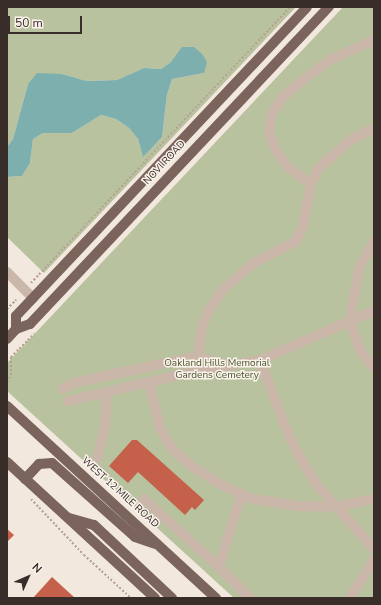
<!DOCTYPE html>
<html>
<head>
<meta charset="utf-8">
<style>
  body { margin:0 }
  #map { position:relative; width:381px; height:605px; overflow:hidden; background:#f2e8de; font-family:"Nunito Sans",sans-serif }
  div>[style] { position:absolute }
  .green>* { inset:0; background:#b8c29e }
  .water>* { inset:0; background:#7dafaf }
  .building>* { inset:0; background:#c5614a }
  .path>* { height:2px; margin-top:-1px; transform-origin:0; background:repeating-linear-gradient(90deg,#b7a194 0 2px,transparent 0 4px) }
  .minor>* { height:10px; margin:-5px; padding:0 5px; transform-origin:5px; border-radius:5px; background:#cbb7aa }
  .major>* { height:10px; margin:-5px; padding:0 5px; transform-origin:5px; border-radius:5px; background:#7a645b }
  span { translate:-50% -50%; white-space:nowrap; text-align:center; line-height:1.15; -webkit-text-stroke:3px #faf2eb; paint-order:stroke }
  .street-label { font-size:10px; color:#382d29 }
  .park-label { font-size:10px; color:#49562d }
  .frame { position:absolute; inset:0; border:8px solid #382d29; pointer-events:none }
  .north { position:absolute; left:8px; top:557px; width:40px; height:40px; -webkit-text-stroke:3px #faf2eb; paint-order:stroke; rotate:45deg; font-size:11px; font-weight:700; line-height:16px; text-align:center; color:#382d29 }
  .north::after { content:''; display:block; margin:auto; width:14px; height:18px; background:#382d29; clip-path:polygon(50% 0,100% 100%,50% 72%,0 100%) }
  .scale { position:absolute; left:8px; top:16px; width:74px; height:18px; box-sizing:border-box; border:2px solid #382d29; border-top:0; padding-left:5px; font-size:12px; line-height:14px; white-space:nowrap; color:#382d29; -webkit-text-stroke:3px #faf2eb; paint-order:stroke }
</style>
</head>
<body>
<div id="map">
  <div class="green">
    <div style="clip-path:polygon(7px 7px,296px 7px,44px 273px,7px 237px,7px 177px,22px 176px,30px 163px,33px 139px,43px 133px,72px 133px,101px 115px,116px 119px,129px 128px,138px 139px,143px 156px,162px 137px,167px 95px,172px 79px,204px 73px,171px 62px,161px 69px,144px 68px,117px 80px,87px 81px,62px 74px,28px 84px,13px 139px,7px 147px)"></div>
    <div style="clip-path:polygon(343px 7px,374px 7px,374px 598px,234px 598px,7px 391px,7px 363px)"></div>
  </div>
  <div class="water">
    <div style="clip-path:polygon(182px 47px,194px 47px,202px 54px,207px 62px,204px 73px,172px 79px,167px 95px,162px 137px,143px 157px,138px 139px,129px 128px,116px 119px,101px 115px,72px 133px,43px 133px,33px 139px,30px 163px,22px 176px,7px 177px,7px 147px,13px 139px,28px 84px,37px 73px,62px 74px,87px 81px,117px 80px,144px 68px,161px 69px,171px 62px)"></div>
  </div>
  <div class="building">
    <div style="clip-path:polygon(132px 440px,137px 440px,204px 500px,195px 510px,192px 507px,185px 515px,138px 472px,128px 483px,109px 466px)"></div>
    <div style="clip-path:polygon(7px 529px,14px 535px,7px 542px)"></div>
    <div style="clip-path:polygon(52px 577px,75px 598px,33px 598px)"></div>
  </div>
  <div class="path">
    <div style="left:31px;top:283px;width:378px;rotate:-46.8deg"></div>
    <div style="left:7px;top:309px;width:13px;rotate:-45deg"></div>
    <div style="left:7px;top:382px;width:8px;rotate:-60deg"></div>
    <div style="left:11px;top:375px;width:18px;rotate:-90deg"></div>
    <div style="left:11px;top:357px;width:33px;rotate:-45deg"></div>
    <div style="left:31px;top:499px;width:77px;rotate:46.6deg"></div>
    <div style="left:84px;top:555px;width:64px;rotate:42.5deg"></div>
  </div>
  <div class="minor">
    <div style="left:311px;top:184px;width:29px;rotate:-144deg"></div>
    <div style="left:288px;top:167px;width:20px;rotate:-127deg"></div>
    <div style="left:276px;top:151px;width:20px;rotate:-110deg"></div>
    <div style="left:269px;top:132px;width:17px;rotate:-83deg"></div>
    <div style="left:271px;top:115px;width:20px;rotate:-57deg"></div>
    <div style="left:282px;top:98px;width:29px;rotate:-41deg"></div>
    <div style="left:304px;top:79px;width:32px;rotate:-36deg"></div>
    <div style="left:330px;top:60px;width:48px;rotate:-24.4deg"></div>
    <div style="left:374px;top:241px;width:31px;rotate:119deg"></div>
    <div style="left:359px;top:268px;width:55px;rotate:99.5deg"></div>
    <div style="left:350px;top:322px;width:30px;rotate:70deg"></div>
    <div style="left:360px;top:350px;width:23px;rotate:52deg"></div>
    <div style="left:7px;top:272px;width:37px;rotate:45deg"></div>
    <div style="left:198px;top:356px;width:29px;rotate:-82deg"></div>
    <div style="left:202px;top:327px;width:16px;rotate:-68deg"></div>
    <div style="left:208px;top:312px;width:27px;rotate:-57deg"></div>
    <div style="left:223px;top:289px;width:40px;rotate:-40deg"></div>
    <div style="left:254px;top:263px;width:47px;rotate:-27.6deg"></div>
    <div style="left:296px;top:241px;width:17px;rotate:-65deg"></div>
    <div style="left:303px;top:226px;width:43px;rotate:-79.2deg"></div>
    <div style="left:311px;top:184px;width:17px;rotate:-65deg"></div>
    <div style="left:318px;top:169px;width:42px;rotate:-42.1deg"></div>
    <div style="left:349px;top:141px;width:28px;rotate:-27deg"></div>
    <div style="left:260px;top:360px;width:81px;rotate:69.1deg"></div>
    <div style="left:289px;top:436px;width:30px;rotate:62deg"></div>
    <div style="left:303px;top:462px;width:27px;rotate:59deg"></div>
    <div style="left:317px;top:485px;width:86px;rotate:48.3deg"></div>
    <div style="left:149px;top:383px;width:45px;rotate:76deg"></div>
    <div style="left:160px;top:427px;width:24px;rotate:62deg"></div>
    <div style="left:171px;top:448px;width:30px;rotate:41deg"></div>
    <div style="left:194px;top:468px;width:33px;rotate:31deg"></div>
    <div style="left:222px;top:485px;width:33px;rotate:25deg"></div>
    <div style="left:252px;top:499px;width:46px;rotate:8.8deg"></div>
    <div style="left:297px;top:506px;width:39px;rotate:1deg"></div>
    <div style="left:336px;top:507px;width:39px;rotate:-12deg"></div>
    <div style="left:63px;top:389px;width:12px;rotate:-31deg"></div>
    <div style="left:73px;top:383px;width:128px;rotate:-12.2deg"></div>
    <div style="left:198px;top:356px;width:29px;rotate:20deg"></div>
    <div style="left:68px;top:401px;width:128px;rotate:-13.1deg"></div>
    <div style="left:193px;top:372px;width:68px;rotate:-10.2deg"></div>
    <div style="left:260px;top:360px;width:124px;rotate:-23.3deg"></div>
    <div style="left:97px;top:458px;width:33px;rotate:-76deg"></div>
    <div style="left:105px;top:426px;width:34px;rotate:-87deg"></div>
    <div style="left:241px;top:495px;width:75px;rotate:107deg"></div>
    <div style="left:219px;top:567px;width:44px;rotate:45deg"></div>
    <div style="left:144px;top:499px;width:101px;rotate:42.2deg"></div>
    <div style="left:350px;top:598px;width:46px;rotate:-58.4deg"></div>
  </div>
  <div class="major">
    <div style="left:16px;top:329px;width:13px;rotate:-90deg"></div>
    <div style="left:16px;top:316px;width:424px;rotate:-46.7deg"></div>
    <div style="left:7px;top:339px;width:13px;rotate:-48deg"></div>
    <div style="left:16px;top:329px;width:15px;rotate:-20deg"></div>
    <div style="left:30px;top:324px;width:436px;rotate:-46.7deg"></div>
    <div style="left:7px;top:406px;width:284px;rotate:42.6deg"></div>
    <div style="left:7px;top:462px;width:201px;rotate:42.6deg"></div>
    <div style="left:25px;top:479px;width:21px;rotate:-47deg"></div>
    <div style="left:39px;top:464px;width:13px;rotate:-4deg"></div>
    <div style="left:52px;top:463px;width:111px;rotate:41.7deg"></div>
    <div style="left:135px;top:537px;width:21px;rotate:19deg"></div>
    <div style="left:69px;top:518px;width:26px;rotate:16deg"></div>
    <div style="left:94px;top:525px;width:107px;rotate:43.1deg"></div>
  </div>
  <div class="street-label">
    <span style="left:165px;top:163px;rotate:-47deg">NOVI ROAD</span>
    <span style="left:120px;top:493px;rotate:42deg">WEST 12 MILE ROAD</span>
  </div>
  <div class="park-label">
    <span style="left:217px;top:369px">Oakland Hills Memorial<br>Gardens Cemetery</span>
  </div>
  <div class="frame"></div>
  <div class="north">N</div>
  <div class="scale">50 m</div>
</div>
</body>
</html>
